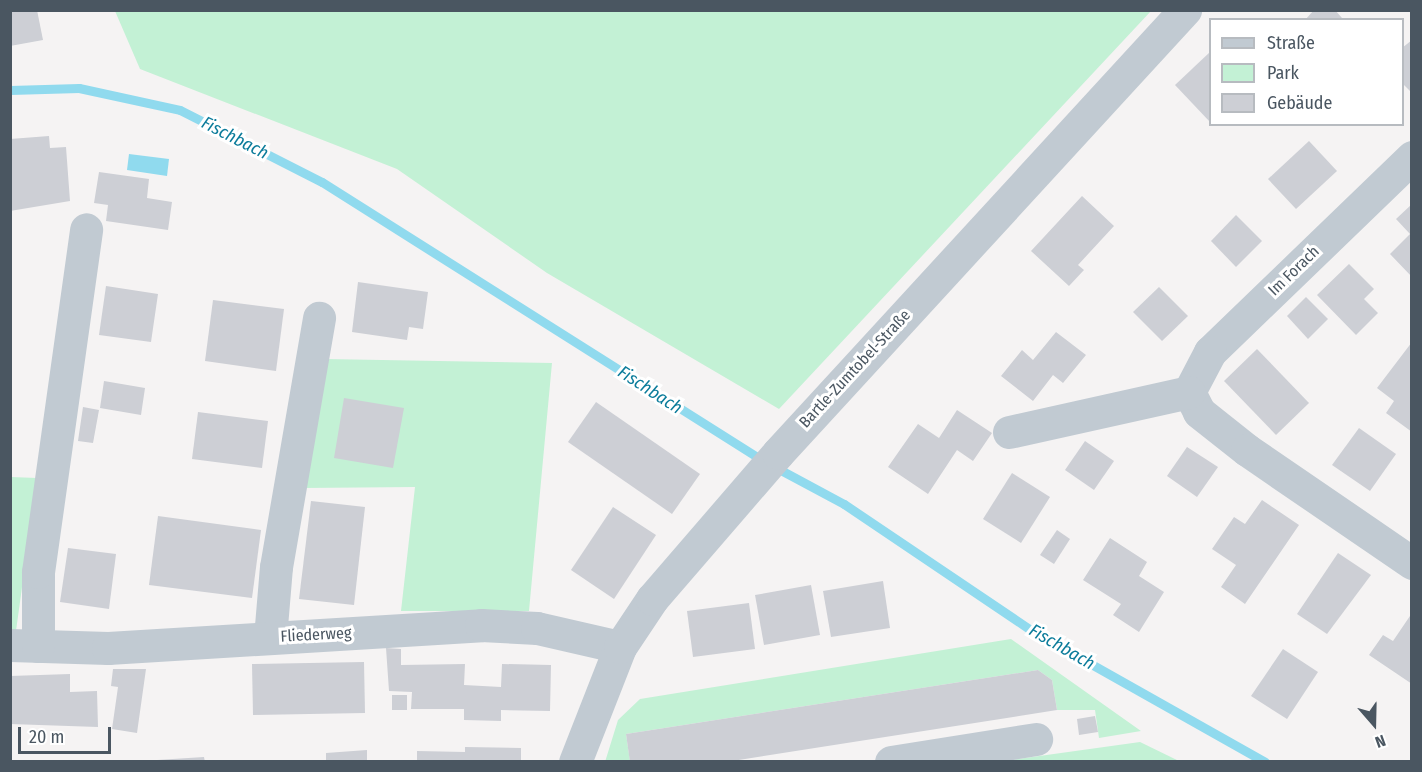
<!DOCTYPE html>
<html>
<head>
<meta charset="utf-8">
<style>
  body { margin:0 }
  #map { position:relative; width:1422px; height:772px; overflow:hidden; background:#f5f3f3; font-family:"Fira Sans Condensed",sans-serif }
  div>[style] { position:absolute }
  .green>* { inset:0; background:#c3f1d5 }
  .water>* { inset:0; background:#90daee }
  .stream>* { height:9px; margin:-4.5px; padding:0 4.5px; transform-origin:4.5px; border-radius:4.5px; background:#90daee }
  .building>* { inset:0; background:#cdcfd5 }
  .minor>* { height:33px; margin:-16.5px; padding:0 16.5px; transform-origin:16.5px; border-radius:16.5px; background:#c1cad2 }
  span { translate:-50% -50%; white-space:nowrap; text-align:center; line-height:1.15; -webkit-text-stroke:6px #fff; paint-order:stroke }
  .street-label { font-size:16px; color:#4a5661 }
  .water-label { font-size:18px; color:#0c7c9b; font-style:italic }
  .frame { position:absolute; inset:0; border:12px solid #4a5661; pointer-events:none }
  .legend { position:absolute; left:1209px; top:18px; width:195px; height:108px; box-sizing:border-box; background:#fff; border:2px solid #b7bbc0; margin:0; padding:8px 10px; list-style:none; font-size:18px; color:#4a5661 }
  .legend li { display:flex; align-items:center; gap:12px; height:30px }
  .legend b { width:30px; border:2px solid #b7bbc0 }
  .north { position:absolute; left:1344px; top:694px; width:60px; height:60px; -webkit-text-stroke:4px #fff; paint-order:stroke; rotate:160deg; font-size:16px; font-weight:700; line-height:24px; text-align:center; color:#4a5661 }
  .north::after { content:''; display:block; margin:auto; width:21px; height:27px; background:#4a5661; clip-path:polygon(50% 0,100% 100%,50% 72%,0 100%) }
  .scale { position:absolute; left:18px; top:727px; width:93px; height:27px; box-sizing:border-box; border:3px solid #4a5661; border-top:0; padding-left:8px; font-size:18px; line-height:21px; white-space:nowrap; color:#4a5661; -webkit-text-stroke:4px #fff; paint-order:stroke }
</style>
</head>
<body>
<div id="map">
  <div class="green">
    <div style="clip-path:polygon(115px 11px,1151px 11px,779px 409px,547px 273px,397px 169px,140px 69px)"></div>
    <div style="clip-path:polygon(325px 359px,552px 363px,529px 611px,401px 611px,415px 487px,303px 488px)"></div>
    <div style="clip-path:polygon(11px 477px,37px 478px,16px 631px,11px 631px)"></div>
    <div style="clip-path:polygon(1011px 639px,1141px 731px,1099px 738px,1095px 710px,1057px 710px,1052px 680px,1038px 670px,626px 734px,630px 761px,605px 762px,618px 720px,640px 699px)"></div>
    <div style="clip-path:polygon(1140px 742px,1179px 761px,1004px 761px)"></div>
  </div>
  <div class="water">
    <div style="clip-path:polygon(129px 154px,169px 159px,167px 176px,127px 170px)"></div>
  </div>
  <div class="stream">
    <div style="left:10px;top:90px;width:69px;rotate:-1.7deg"></div>
    <div style="left:79px;top:88px;width:103px;rotate:12.3deg"></div>
    <div style="left:180px;top:110px;width:159px;rotate:26.9deg"></div>
    <div style="left:322px;top:182px;width:520px;rotate:32.29deg"></div>
    <div style="left:775px;top:467px;width:78px;rotate:28.2deg"></div>
    <div style="left:844px;top:504px;width:223px;rotate:34deg"></div>
    <div style="left:1029px;top:629px;width:271px;rotate:29.4deg"></div>
  </div>
  <div class="building">
    <div style="clip-path:polygon(10px 10px,37px 10px,43px 40px,10px 46px)"></div>
    <div style="clip-path:polygon(1314px 10px,1335px 10px,1342px 18px,1305px 20px)"></div>
    <div style="clip-path:polygon(1412px 40px,1412px 93px,1402px 83px,1402px 48px)"></div>
    <div style="clip-path:polygon(1210px 52px,1210px 122px,1175px 85px)"></div>
    <div style="clip-path:polygon(49px 136px,50px 148px,66px 147px,70px 201px,10px 211px,10px 139px)"></div>
    <div style="clip-path:polygon(1309px 141px,1337px 171px,1296px 209px,1268px 179px)"></div>
    <div style="clip-path:polygon(99px 172px,149px 179px,147px 198px,172px 202px,168px 230px,106px 221px,108px 205px,94px 203px)"></div>
    <div style="clip-path:polygon(1082px 196px,1114px 226px,1078px 265px,1084px 270px,1069px 286px,1031px 251px)"></div>
    <div style="clip-path:polygon(1412px 204px,1412px 277px,1390px 254px,1410px 234px,1396px 219px)"></div>
    <div style="clip-path:polygon(1236px 215px,1262px 241px,1236px 267px,1211px 241px)"></div>
    <div style="clip-path:polygon(1349px 264px,1374px 289px,1364px 299px,1378px 313px,1356px 335px,1317px 295px)"></div>
    <div style="clip-path:polygon(358px 282px,428px 292px,423px 329px,409px 327px,407px 340px,352px 332px)"></div>
    <div style="clip-path:polygon(106px 286px,158px 294px,151px 342px,99px 335px)"></div>
    <div style="clip-path:polygon(1159px 287px,1188px 316px,1162px 341px,1133px 312px)"></div>
    <div style="clip-path:polygon(1306px 297px,1328px 319px,1308px 339px,1287px 316px)"></div>
    <div style="clip-path:polygon(213px 300px,284px 309px,276px 371px,205px 361px)"></div>
    <div style="clip-path:polygon(1056px 332px,1086px 355px,1063px 383px,1053px 375px,1033px 401px,1001px 376px,1022px 350px,1033px 360px)"></div>
    <div style="clip-path:polygon(1412px 342px,1412px 432px,1386px 413px,1394px 401px,1377px 388px)"></div>
    <div style="clip-path:polygon(1257px 349px,1309px 403px,1276px 435px,1224px 381px)"></div>
    <div style="clip-path:polygon(104px 381px,145px 388px,141px 415px,100px 408px)"></div>
    <div style="clip-path:polygon(344px 398px,404px 408px,393px 468px,334px 458px)"></div>
    <div style="clip-path:polygon(596px 402px,700px 474px,672px 514px,568px 442px)"></div>
    <div style="clip-path:polygon(83px 407px,99px 410px,93px 443px,78px 441px)"></div>
    <div style="clip-path:polygon(957px 410px,992px 433px,973px 461px,957px 450px,928px 494px,888px 467px,918px 424px,939px 438px)"></div>
    <div style="clip-path:polygon(198px 412px,268px 421px,262px 468px,192px 459px)"></div>
    <div style="clip-path:polygon(1359px 428px,1396px 454px,1370px 491px,1332px 465px)"></div>
    <div style="clip-path:polygon(1085px 441px,1114px 461px,1094px 490px,1065px 470px)"></div>
    <div style="clip-path:polygon(1187px 447px,1218px 467px,1197px 497px,1167px 476px)"></div>
    <div style="clip-path:polygon(1012px 473px,1050px 497px,1021px 543px,983px 519px)"></div>
    <div style="clip-path:polygon(1262px 500px,1299px 525px,1245px 604px,1221px 587px,1236px 565px,1212px 549px,1234px 517px,1245px 524px)"></div>
    <div style="clip-path:polygon(311px 501px,365px 507px,354px 605px,299px 599px)"></div>
    <div style="clip-path:polygon(613px 507px,656px 535px,614px 599px,571px 570px)"></div>
    <div style="clip-path:polygon(158px 516px,261px 530px,252px 598px,149px 585px)"></div>
    <div style="clip-path:polygon(1057px 530px,1070px 539px,1054px 564px,1040px 555px)"></div>
    <div style="clip-path:polygon(1110px 538px,1147px 562px,1139px 576px,1164px 592px,1139px 632px,1113px 615px,1121px 604px,1083px 580px)"></div>
    <div style="clip-path:polygon(68px 548px,116px 554px,109px 609px,60px 602px)"></div>
    <div style="clip-path:polygon(1338px 553px,1371px 575px,1327px 634px,1297px 614px)"></div>
    <div style="clip-path:polygon(883px 581px,890px 628px,831px 637px,823px 591px)"></div>
    <div style="clip-path:polygon(811px 585px,820px 635px,764px 645px,755px 595px)"></div>
    <div style="clip-path:polygon(749px 603px,755px 649px,693px 657px,687px 611px)"></div>
    <div style="clip-path:polygon(1412px 613px,1412px 684px,1369px 655px,1383px 635px,1393px 641px)"></div>
    <div style="clip-path:polygon(386px 648px,401px 649px,401px 665px,465px 664px,464px 685px,501px 687px,502px 664px,551px 665px,550px 711px,501px 710px,501px 721px,464px 720px,464px 709px,411px 709px,412px 692px,389px 691px)"></div>
    <div style="clip-path:polygon(1283px 649px,1318px 672px,1287px 719px,1251px 696px)"></div>
    <div style="clip-path:polygon(364px 662px,365px 713px,253px 715px,252px 664px)"></div>
    <div style="clip-path:polygon(113px 669px,146px 669px,137px 733px,112px 729px,118px 687px,111px 686px)"></div>
    <div style="clip-path:polygon(1038px 670px,1052px 680px,1057px 710px,726px 762px,630px 762px,626px 734px)"></div>
    <div style="clip-path:polygon(70px 674px,70px 692px,97px 691px,98px 727px,10px 724px,10px 676px)"></div>
    <div style="clip-path:polygon(392px 695px,407px 695px,407px 710px,392px 710px)"></div>
    <div style="clip-path:polygon(1095px 716px,1098px 732px,1079px 735px,1077px 719px)"></div>
    <div style="clip-path:polygon(465px 747px,521px 748px,521px 762px,417px 762px,417px 751px,465px 752px)"></div>
    <div style="clip-path:polygon(367px 750px,367px 762px,326px 762px,326px 753px)"></div>
    <div style="clip-path:polygon(204px 757px,205px 762px,157px 762px,157px 760px)"></div>
  </div>
  <div class="minor">
    <div style="left:1412px;top:157px;width:281px;rotate:136deg"></div>
    <div style="left:1210px;top:352px;width:45px;rotate:117.7deg"></div>
    <div style="left:1189px;top:392px;width:22px;rotate:63deg"></div>
    <div style="left:1199px;top:412px;width:61px;rotate:38.4deg"></div>
    <div style="left:1247px;top:450px;width:200px;rotate:34.4deg"></div>
    <div style="left:1009px;top:432px;width:184px;rotate:-12.5deg"></div>
    <div style="left:270px;top:638px;width:71px;rotate:-85.2deg"></div>
    <div style="left:276px;top:567px;width:253px;rotate:-80.2deg"></div>
    <div style="left:10px;top:645px;width:98px;rotate:1.8deg"></div>
    <div style="left:108px;top:648px;width:374px;rotate:-3.5deg"></div>
    <div style="left:481px;top:625px;width:56px;rotate:3.1deg"></div>
    <div style="left:537px;top:628px;width:85px;rotate:12.9deg"></div>
    <div style="left:38px;top:646px;width:74px;rotate:-90deg"></div>
    <div style="left:38px;top:572px;width:346px;rotate:-82deg"></div>
    <div style="left:575px;top:762px;width:123px;rotate:-68.6deg"></div>
    <div style="left:620px;top:647px;width:58px;rotate:-56.3deg"></div>
    <div style="left:652px;top:599px;width:193px;rotate:-49.2deg"></div>
    <div style="left:778px;top:453px;width:602px;rotate:-47.43deg"></div>
    <div style="left:891px;top:762px;width:147px;rotate:-9deg"></div>
  </div>
  <div class="street-label">
    <span style="left:1294px;top:271px;rotate:-44deg">Im Forach</span>
    <span style="left:855px;top:369px;rotate:-47deg">Bartle-Zumtobel-Straße</span>
    <span style="left:316px;top:635px;rotate:-3deg">Fliederweg</span>
  </div>
  <div class="water-label">
    <span style="left:235px;top:138px;rotate:27deg">Fischbach</span>
    <span style="left:650px;top:390px;rotate:33deg">Fischbach</span>
    <span style="left:1062px;top:647px;rotate:30deg">Fischbach</span>
  </div>
  <div class="frame"></div>
  <ul class="legend">
  <li><b style="height:8px;background:#c1cad2"></b>Straße</li>
  <li><b style="height:16px;background:#c3f1d5"></b>Park</li>
  <li><b style="height:16px;background:#cdcfd5"></b>Gebäude</li>
  </ul>
  <div class="north">N</div>
  <div class="scale">20 m</div>
</div>
</body>
</html>
